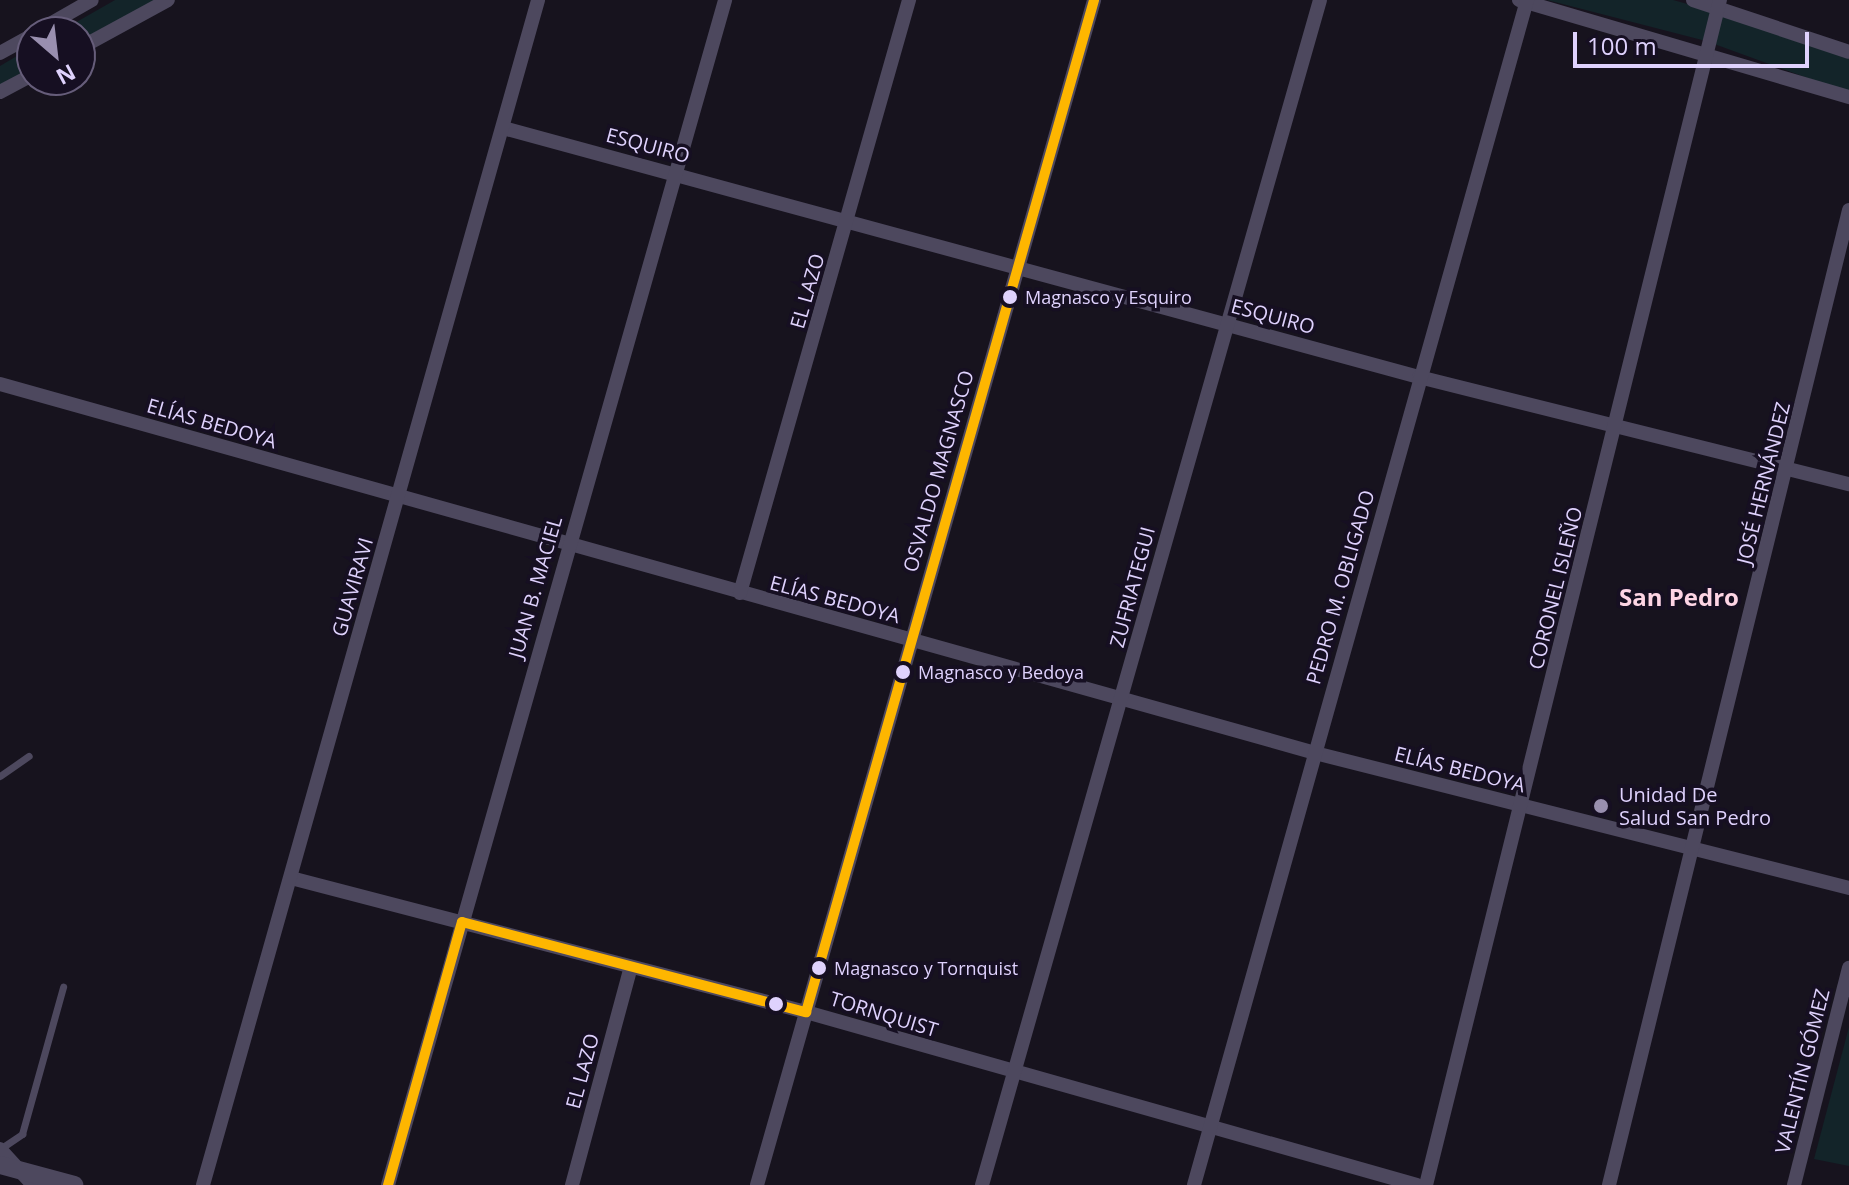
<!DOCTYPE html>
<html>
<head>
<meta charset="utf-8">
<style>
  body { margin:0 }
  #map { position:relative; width:1849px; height:1185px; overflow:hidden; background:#17131e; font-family:"Open Sans",sans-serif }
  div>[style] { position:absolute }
  .green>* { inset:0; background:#132429 }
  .service>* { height:7px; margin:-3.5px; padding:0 3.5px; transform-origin:3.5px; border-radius:3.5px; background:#4d485e }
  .minor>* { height:14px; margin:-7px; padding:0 7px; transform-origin:7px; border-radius:7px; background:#4d485e }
  .tertiary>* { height:18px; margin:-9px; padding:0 9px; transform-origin:9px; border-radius:9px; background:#4d485e }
  .bus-1>* { height:10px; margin:-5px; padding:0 5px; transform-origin:5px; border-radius:5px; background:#feb600 }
  .dots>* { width:22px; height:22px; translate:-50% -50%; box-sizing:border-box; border:4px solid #160f22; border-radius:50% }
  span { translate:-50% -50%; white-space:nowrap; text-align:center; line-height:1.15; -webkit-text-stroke:7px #160f22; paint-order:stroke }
  .bus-label { font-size:18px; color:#dfd2fd }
  .left { translate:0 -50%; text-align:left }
  .street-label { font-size:20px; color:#dfd2fd }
  .poi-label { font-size:20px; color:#dfd2fd }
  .quarter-label { font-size:24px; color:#fdd4e5; font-weight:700 }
  .north { position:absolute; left:16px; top:16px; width:80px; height:80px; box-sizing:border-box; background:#160f22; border:2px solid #665d7a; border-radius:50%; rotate:152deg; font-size:22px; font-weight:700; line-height:32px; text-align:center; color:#dfd2fd }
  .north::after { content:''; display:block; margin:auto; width:28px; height:36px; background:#998faf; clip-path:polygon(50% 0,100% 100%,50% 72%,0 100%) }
  .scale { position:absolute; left:1573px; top:32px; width:236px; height:36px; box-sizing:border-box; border:4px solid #dfd2fd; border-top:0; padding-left:10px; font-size:24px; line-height:28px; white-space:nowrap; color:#dfd2fd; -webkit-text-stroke:6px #160f22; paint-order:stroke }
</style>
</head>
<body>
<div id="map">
  <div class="green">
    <div style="clip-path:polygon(115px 0,155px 0,80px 42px,80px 32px,59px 32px)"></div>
    <div style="clip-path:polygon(1547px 0,1673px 0,1720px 13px,1849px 58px,1849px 93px,1706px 41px)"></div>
    <div style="clip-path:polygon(32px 47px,32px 69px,0 87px,0 66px)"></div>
    <div style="clip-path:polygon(1849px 1027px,1849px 1166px,1814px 1159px)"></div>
  </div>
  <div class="service">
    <div style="left:0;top:776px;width:35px;rotate:-35deg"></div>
    <div style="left:0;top:1149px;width:27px;rotate:-34deg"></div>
    <div style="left:22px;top:1134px;width:153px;rotate:-74.4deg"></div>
  </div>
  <div class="minor">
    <div style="left:1519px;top:0;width:344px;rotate:16.4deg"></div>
    <div style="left:1693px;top:0;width:164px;rotate:18.4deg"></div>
    <div style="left:36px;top:32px;width:64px;rotate:-29.7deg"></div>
    <div style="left:80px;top:48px;width:100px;rotate:-28.6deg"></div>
    <div style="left:0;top:53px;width:37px;rotate:-29deg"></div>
    <div style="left:0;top:92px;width:36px;rotate:-28deg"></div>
    <div style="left:503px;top:128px;width:949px;rotate:15.21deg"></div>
    <div style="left:1419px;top:377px;width:443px;rotate:14deg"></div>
    <div style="left:0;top:384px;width:1366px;rotate:15.67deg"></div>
    <div style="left:1315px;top:753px;width:551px;rotate:14.19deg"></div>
    <div style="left:740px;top:593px;width:617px;rotate:-74.09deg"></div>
    <div style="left:291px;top:878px;width:532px;rotate:14.58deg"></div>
    <div style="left:806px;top:1012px;width:635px;rotate:15.81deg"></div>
    <div style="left:0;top:1149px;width:49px;rotate:47.5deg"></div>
    <div style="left:203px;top:1185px;width:1231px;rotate:-74.21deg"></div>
    <div style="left:388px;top:1185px;width:1232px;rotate:-74.12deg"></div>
    <div style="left:572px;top:1185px;width:226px;rotate:-74.9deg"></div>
    <div style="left:757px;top:1185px;width:1232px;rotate:-74.12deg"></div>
    <div style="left:982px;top:1185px;width:1232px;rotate:-74.08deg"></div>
    <div style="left:1194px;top:1185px;width:1231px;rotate:-74.3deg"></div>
    <div style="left:1426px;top:1185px;width:1221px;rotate:-76.07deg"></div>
    <div style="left:1609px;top:1185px;width:1004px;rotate:-76.17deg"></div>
    <div style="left:1794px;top:1185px;width:224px;rotate:-75.8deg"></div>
  </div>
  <div class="tertiary">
    <div style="left:0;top:1165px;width:77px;rotate:15.1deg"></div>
  </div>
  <div class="bus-1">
    <div style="left:462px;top:922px;width:356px;rotate:14.7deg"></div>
    <div style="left:806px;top:1012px;width:1052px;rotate:-74.11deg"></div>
    <div style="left:388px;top:1185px;width:273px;rotate:-74.3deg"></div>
  </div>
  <div class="dots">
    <div style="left:1010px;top:297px;background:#dfd2fd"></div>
    <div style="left:903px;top:672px;background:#dfd2fd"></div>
    <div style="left:1601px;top:806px;background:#998faf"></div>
    <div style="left:819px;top:968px;background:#dfd2fd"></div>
    <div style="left:776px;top:1004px;background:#dfd2fd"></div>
  </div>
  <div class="bus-label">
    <span class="left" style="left:1025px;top:297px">Magnasco y Esquiro</span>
    <span class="left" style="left:918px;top:672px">Magnasco y Bedoya</span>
    <span class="left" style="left:834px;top:968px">Magnasco y Tornquist</span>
  </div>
  <div class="street-label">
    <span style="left:648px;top:145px;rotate:15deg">ESQUIRO</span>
    <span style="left:807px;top:291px;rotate:-74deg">EL LAZO</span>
    <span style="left:1273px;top:316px;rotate:15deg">ESQUIRO</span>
    <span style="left:212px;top:423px;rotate:16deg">ELÍAS BEDOYA</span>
    <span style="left:938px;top:471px;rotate:-74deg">OSVALDO MAGNASCO</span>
    <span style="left:1763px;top:483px;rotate:-76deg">JOSÉ HERNÁNDEZ</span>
    <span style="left:352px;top:587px;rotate:-74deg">GUAVIRAVI</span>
    <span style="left:535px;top:587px;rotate:-74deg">JUAN B. MACIEL</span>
    <span style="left:1132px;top:587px;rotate:-75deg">ZUFRIATEGUI</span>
    <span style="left:1340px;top:587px;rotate:-74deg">PEDRO M. OBLIGADO</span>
    <span style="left:1555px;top:588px;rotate:-76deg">CORONEL ISLEÑO</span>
    <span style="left:835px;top:599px;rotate:15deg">ELÍAS BEDOYA</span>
    <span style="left:1460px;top:769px;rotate:14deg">ELÍAS BEDOYA</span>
    <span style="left:884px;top:1014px;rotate:17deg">TORNQUIST</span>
    <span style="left:582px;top:1071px;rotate:-75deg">EL LAZO</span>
    <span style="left:1802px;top:1071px;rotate:-76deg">VALENTÍN GÓMEZ</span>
  </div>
  <div class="poi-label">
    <span class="left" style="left:1619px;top:806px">Unidad De<br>Salud San Pedro</span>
  </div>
  <div class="quarter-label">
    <span style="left:1679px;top:597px">San Pedro</span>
  </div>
  <div class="north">N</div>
  <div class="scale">100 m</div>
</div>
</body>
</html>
